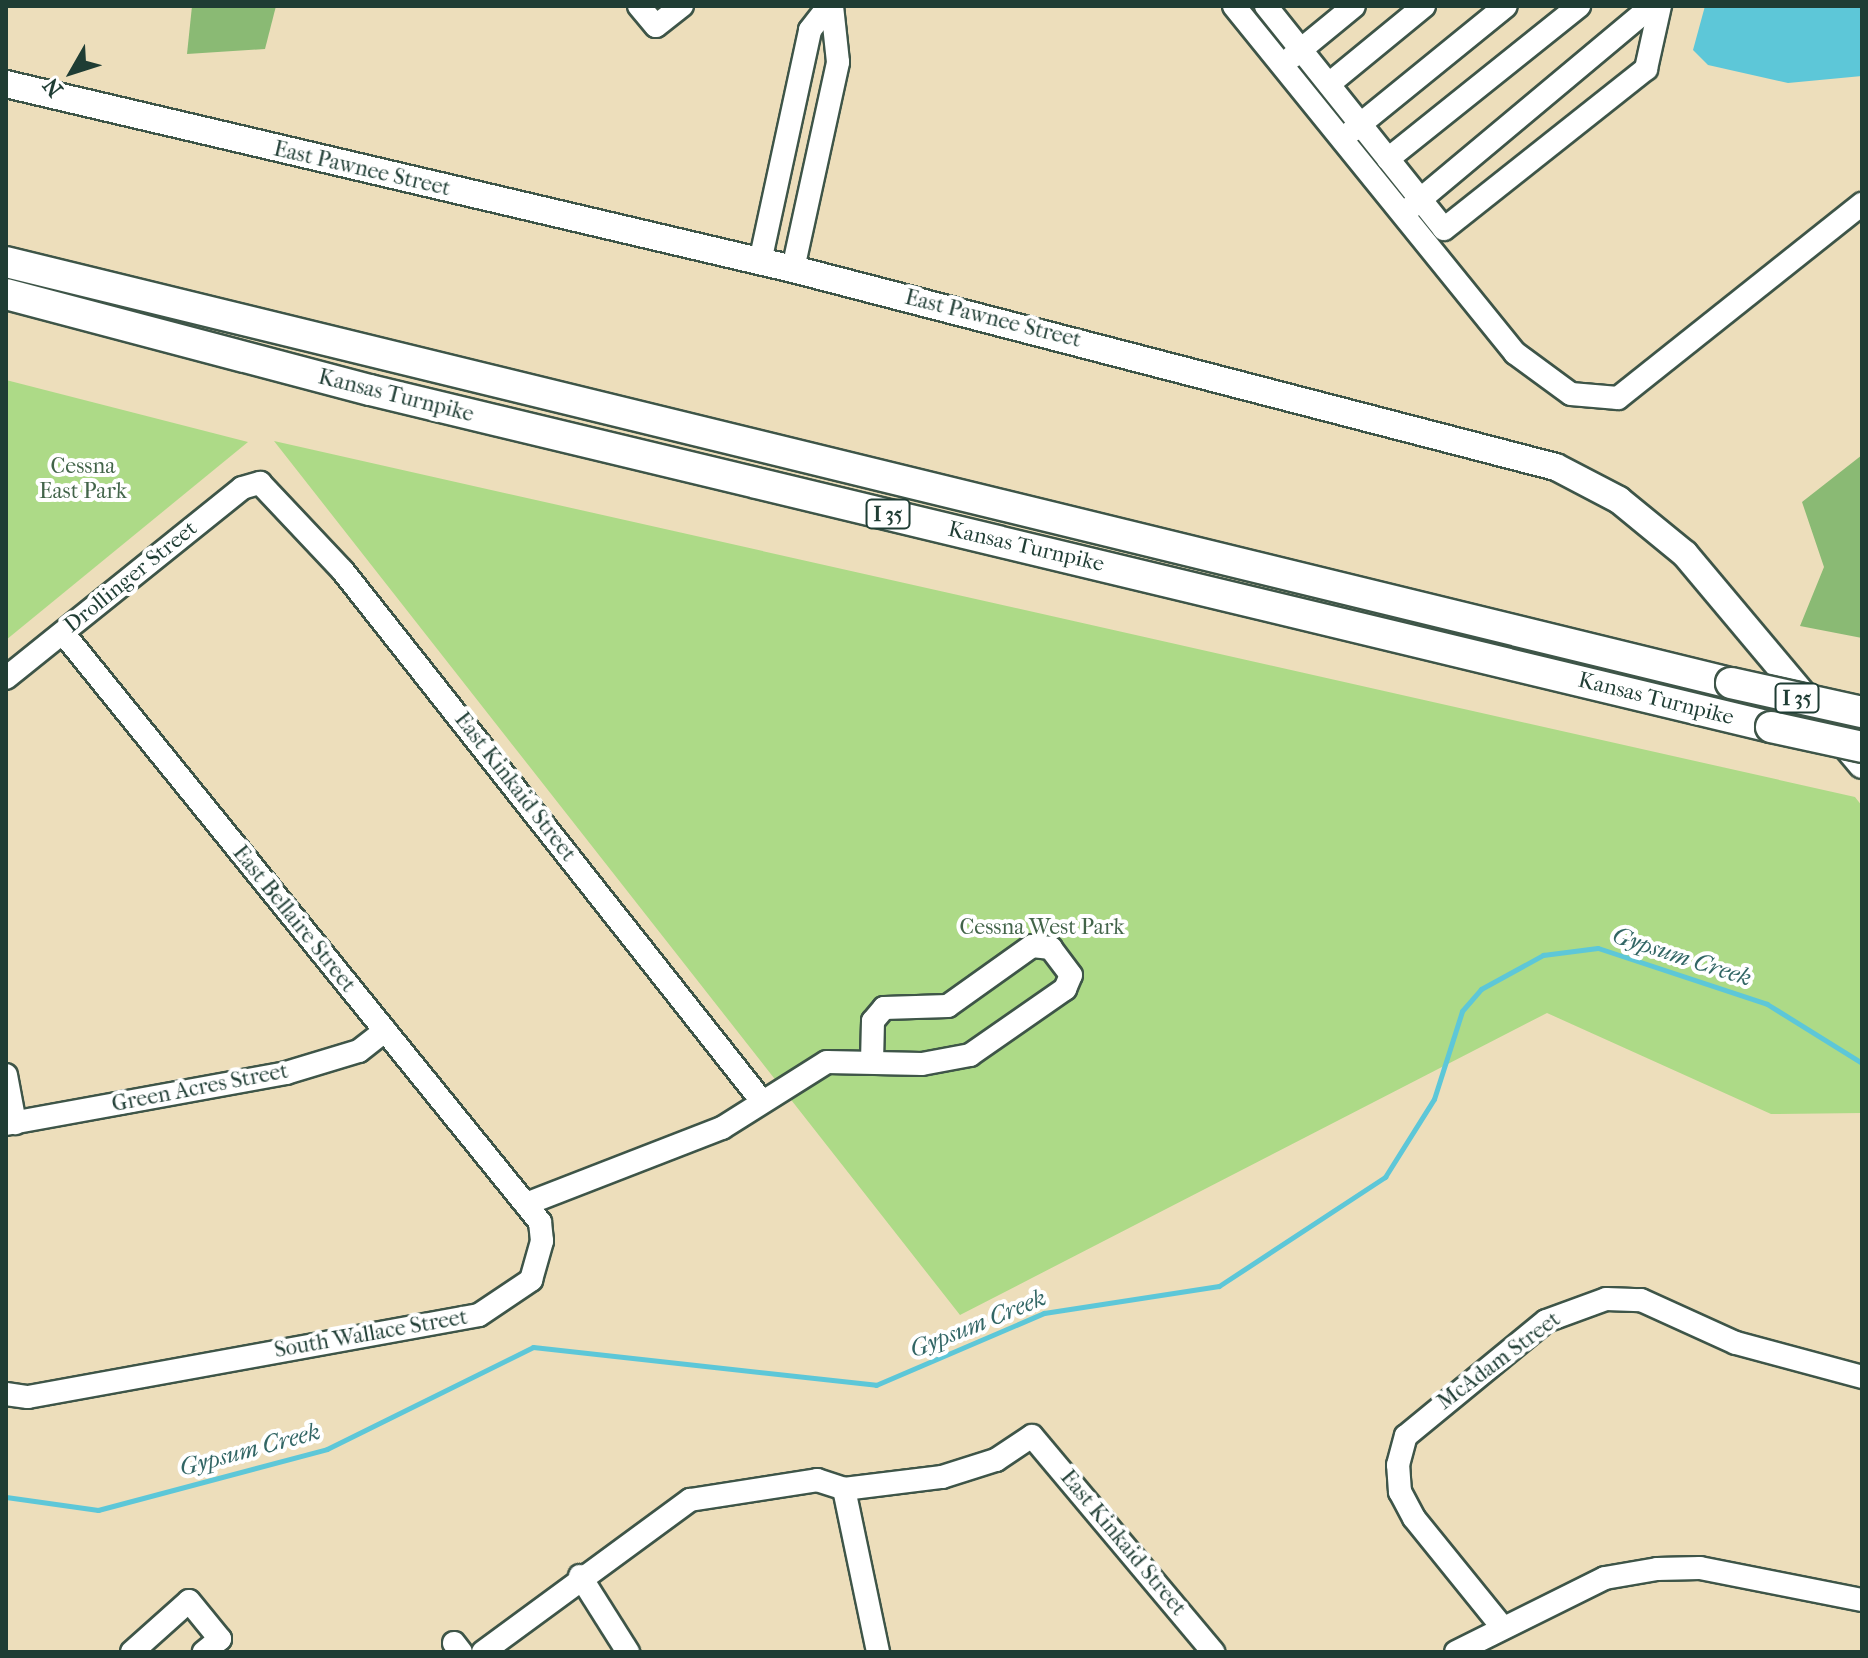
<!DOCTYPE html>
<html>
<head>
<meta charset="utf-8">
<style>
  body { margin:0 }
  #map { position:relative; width:1868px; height:1658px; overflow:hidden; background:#eddebb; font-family:"IM FELL French Canon",serif }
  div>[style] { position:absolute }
  .green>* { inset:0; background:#adda87 }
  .forest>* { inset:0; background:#8aba74 }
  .water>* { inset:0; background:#5dc7d8 }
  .stream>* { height:5px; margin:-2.5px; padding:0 2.5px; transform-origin:2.5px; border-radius:2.5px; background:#5dc7d8 }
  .roads { filter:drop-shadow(2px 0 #3e5548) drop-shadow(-2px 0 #3e5548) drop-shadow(0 2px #3e5548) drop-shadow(0 -2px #3e5548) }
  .minor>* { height:22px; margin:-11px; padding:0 11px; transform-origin:11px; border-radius:11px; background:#fff }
  .major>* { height:26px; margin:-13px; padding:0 13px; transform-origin:13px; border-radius:13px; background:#fff }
  .highway>* { height:30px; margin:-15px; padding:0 15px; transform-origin:15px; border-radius:15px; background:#fff }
  .bridges { filter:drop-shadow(2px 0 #3e5548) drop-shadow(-2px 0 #3e5548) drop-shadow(0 2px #3e5548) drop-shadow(0 -2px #3e5548) }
  .highway-bridge>* { height:30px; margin:-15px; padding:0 15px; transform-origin:15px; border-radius:15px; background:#fff }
  span { translate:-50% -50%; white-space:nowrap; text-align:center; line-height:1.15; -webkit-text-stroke:8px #fff; paint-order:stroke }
  .shield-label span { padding:2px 6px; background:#fff; border:2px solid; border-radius:6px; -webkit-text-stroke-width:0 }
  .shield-label { font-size:20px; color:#1f3d34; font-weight:700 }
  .street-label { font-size:22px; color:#1f3d34 }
  .park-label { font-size:22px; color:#426449 }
  .water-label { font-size:24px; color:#326665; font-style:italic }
  .frame { position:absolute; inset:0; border:8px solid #1f3d34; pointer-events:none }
  .north { position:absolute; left:32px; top:32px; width:80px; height:80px; -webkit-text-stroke:6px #fff; paint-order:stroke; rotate:231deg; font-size:22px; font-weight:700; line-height:32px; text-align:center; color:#1f3d34 }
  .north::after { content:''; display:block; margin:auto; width:28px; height:36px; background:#1f3d34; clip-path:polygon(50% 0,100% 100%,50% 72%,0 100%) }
</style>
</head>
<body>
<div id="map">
  <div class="green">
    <div style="clip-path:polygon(6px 380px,248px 442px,6px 640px)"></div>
    <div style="clip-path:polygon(274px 441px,1855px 797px,1862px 806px,1862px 1113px,1771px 1114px,1547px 1013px,960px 1315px)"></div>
  </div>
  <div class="forest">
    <div style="clip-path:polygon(192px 6px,276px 6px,265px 49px,187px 54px)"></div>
    <div style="clip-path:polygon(1862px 455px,1862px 638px,1800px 626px,1824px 567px,1802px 502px)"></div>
  </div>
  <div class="water">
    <div style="clip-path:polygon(1705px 6px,1862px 6px,1862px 76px,1788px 83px,1708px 65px,1693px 50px)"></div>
  </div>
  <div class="stream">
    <div style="left:6px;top:1497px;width:93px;rotate:8deg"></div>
    <div style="left:98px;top:1510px;width:237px;rotate:-14.9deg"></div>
    <div style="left:327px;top:1449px;width:230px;rotate:-26.3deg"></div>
    <div style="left:533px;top:1347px;width:345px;rotate:6.3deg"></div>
    <div style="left:876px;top:1385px;width:183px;rotate:-23.2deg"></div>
    <div style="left:1044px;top:1313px;width:177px;rotate:-8.8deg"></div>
    <div style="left:1219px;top:1286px;width:199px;rotate:-33.3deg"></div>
    <div style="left:1385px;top:1177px;width:92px;rotate:-57.9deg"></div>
    <div style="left:1434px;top:1099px;width:92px;rotate:-72.3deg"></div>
    <div style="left:1462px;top:1011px;width:29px;rotate:-49deg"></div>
    <div style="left:1481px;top:989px;width:71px;rotate:-28.7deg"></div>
    <div style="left:1543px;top:955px;width:55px;rotate:-7.3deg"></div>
    <div style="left:1598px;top:948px;width:178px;rotate:18.3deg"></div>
    <div style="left:1767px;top:1004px;width:112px;rotate:31.8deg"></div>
  </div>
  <div class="roads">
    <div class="minor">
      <div style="left:639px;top:6px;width:26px;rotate:50deg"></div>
      <div style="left:656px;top:26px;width:33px;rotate:-38deg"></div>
      <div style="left:1234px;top:6px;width:447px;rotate:51deg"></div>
      <div style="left:1515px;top:353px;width:69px;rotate:36.2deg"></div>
      <div style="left:1571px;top:394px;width:47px;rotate:4.9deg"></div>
      <div style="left:1618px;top:398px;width:312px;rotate:-38.5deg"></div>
      <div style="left:1266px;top:6px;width:285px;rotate:51.4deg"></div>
      <div style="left:1444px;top:229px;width:258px;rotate:-38.4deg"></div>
      <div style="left:1646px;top:69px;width:65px;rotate:-77.5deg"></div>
      <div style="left:1292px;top:57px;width:80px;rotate:-39.4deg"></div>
      <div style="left:1329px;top:84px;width:123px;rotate:-39.4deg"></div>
      <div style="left:1352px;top:131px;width:198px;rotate:-39.1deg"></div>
      <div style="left:1388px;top:159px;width:245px;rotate:-38.7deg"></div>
      <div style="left:1409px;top:209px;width:317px;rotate:-39.9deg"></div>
      <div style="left:760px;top:262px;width:237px;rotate:-77.8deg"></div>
      <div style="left:810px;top:30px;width:31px;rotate:-52deg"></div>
      <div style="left:793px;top:269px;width:212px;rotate:-77.7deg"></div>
      <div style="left:838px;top:62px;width:56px;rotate:-96.1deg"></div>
      <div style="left:6px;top:678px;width:303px;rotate:-38.8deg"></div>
      <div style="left:242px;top:488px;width:19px;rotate:-16deg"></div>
      <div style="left:260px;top:483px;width:121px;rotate:46.7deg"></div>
      <div style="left:343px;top:571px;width:674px;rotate:51.69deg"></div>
      <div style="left:6px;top:1075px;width:49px;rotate:79.4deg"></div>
      <div style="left:6px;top:1124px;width:285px;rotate:-10.3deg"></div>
      <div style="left:286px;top:1073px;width:76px;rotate:-16.8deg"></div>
      <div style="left:359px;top:1051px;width:33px;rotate:-38deg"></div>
      <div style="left:526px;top:1204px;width:210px;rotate:-21.2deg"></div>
      <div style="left:722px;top:1128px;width:124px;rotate:-32.2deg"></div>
      <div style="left:827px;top:1062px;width:95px;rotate:1.2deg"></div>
      <div style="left:922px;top:1064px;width:49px;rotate:-10.6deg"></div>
      <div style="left:970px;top:1055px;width:116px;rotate:-34.8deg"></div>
      <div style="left:1065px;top:989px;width:15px;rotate:-67deg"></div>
      <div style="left:1071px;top:975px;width:34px;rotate:-127deg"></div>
      <div style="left:1051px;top:948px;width:19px;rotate:-174deg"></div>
      <div style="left:1032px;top:946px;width:103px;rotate:144.5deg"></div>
      <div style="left:948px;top:1006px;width:64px;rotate:178.2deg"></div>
      <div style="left:884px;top:1008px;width:17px;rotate:130deg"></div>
      <div style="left:873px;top:1021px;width:40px;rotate:91.4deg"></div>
      <div style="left:6px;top:1394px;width:22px;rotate:8deg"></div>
      <div style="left:28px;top:1397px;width:458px;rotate:-10.3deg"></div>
      <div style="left:479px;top:1315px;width:63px;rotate:-33.9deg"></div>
      <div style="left:531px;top:1280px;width:41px;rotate:-74.2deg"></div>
      <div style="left:542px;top:1241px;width:19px;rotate:-96deg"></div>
      <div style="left:540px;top:1222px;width:758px;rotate:-129deg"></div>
      <div style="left:844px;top:1489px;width:167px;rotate:78.2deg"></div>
      <div style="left:580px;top:1576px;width:90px;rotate:57.7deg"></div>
      <div style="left:1503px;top:1628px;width:141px;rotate:-129deg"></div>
      <div style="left:1414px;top:1518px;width:30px;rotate:-118deg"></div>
      <div style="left:1400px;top:1492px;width:27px;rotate:-94deg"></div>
      <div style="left:1398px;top:1465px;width:30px;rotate:-75deg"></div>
      <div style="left:1406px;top:1436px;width:181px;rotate:-39.4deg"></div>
      <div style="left:1546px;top:1321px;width:64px;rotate:-20.1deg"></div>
      <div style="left:1606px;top:1299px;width:35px;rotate:2deg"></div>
      <div style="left:1641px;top:1300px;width:104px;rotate:24.4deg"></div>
      <div style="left:1736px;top:1343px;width:131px;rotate:15.1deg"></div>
      <div style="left:454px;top:1643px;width:11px;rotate:52deg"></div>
      <div style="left:132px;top:1652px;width:76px;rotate:-41.8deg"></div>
      <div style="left:189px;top:1601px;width:49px;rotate:50.8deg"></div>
      <div style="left:220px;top:1639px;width:21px;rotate:141deg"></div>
      <div style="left:483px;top:1652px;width:257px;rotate:-36.3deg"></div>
      <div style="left:690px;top:1500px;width:129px;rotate:-8.9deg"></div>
      <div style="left:817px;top:1480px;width:28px;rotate:18deg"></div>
      <div style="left:844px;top:1489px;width:99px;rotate:-7deg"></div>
      <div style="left:942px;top:1477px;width:57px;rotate:-17.5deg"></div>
      <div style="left:996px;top:1460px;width:43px;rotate:-33.7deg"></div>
      <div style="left:1032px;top:1436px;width:282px;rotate:50deg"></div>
      <div style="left:1456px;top:1652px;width:166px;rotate:-26.4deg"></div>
      <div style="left:1605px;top:1578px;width:53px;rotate:-9.8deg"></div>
      <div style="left:1657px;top:1569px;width:43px;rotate:-1.3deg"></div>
      <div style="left:1700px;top:1568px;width:165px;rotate:11.2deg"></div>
    </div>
    <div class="major">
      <div style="left:6px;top:84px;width:808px;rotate:13.23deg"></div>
      <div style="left:793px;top:269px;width:788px;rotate:14.55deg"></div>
      <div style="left:1556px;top:467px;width:71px;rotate:27.6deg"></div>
      <div style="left:1619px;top:500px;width:85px;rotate:39.3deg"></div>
      <div style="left:1685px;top:554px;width:275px;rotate:50deg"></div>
    </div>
    <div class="highway">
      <div style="left:6px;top:262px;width:1776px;rotate:13.72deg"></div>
      <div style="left:6px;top:294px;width:376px;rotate:14.8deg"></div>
      <div style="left:370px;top:390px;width:1441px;rotate:13.53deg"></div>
    </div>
  </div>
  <div class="bridges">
    <div class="highway-bridge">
      <div style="left:1731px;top:683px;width:134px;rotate:12.5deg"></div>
      <div style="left:1771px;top:727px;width:93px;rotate:12.4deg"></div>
    </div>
  </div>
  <div class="shield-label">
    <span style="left:888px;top:514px">I 35</span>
    <span style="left:1797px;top:698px">I 35</span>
  </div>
  <div class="street-label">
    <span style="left:362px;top:169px;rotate:13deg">East Pawnee Street</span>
    <span style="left:993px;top:319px;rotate:14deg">East Pawnee Street</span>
    <span style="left:396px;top:396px;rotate:14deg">Kansas Turnpike</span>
    <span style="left:1026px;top:547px;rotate:13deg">Kansas Turnpike</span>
    <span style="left:131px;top:577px;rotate:-39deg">Drollinger Street</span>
    <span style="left:1656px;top:699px;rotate:14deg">Kansas Turnpike</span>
    <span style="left:515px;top:787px;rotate:52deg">East Kinkaid Street</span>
    <span style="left:294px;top:919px;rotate:51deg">East Bellaire Street</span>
    <span style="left:200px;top:1088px;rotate:-11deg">Green Acres Street</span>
    <span style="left:371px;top:1334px;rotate:-10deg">South Wallace Street</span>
    <span style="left:1499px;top:1361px;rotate:-37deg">McAdam Street</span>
    <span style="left:1123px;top:1543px;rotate:50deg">East Kinkaid Street</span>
  </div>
  <div class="park-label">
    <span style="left:83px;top:479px">Cessna<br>East Park</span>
    <span style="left:1042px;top:928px">Cessna West Park</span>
  </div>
  <div class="water-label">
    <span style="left:1682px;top:957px;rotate:18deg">Gypsum Creek</span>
    <span style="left:978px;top:1324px;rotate:-22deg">Gypsum Creek</span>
    <span style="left:250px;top:1450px;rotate:-15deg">Gypsum Creek</span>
  </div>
  <div class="frame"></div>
  <div class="north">N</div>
</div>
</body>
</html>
